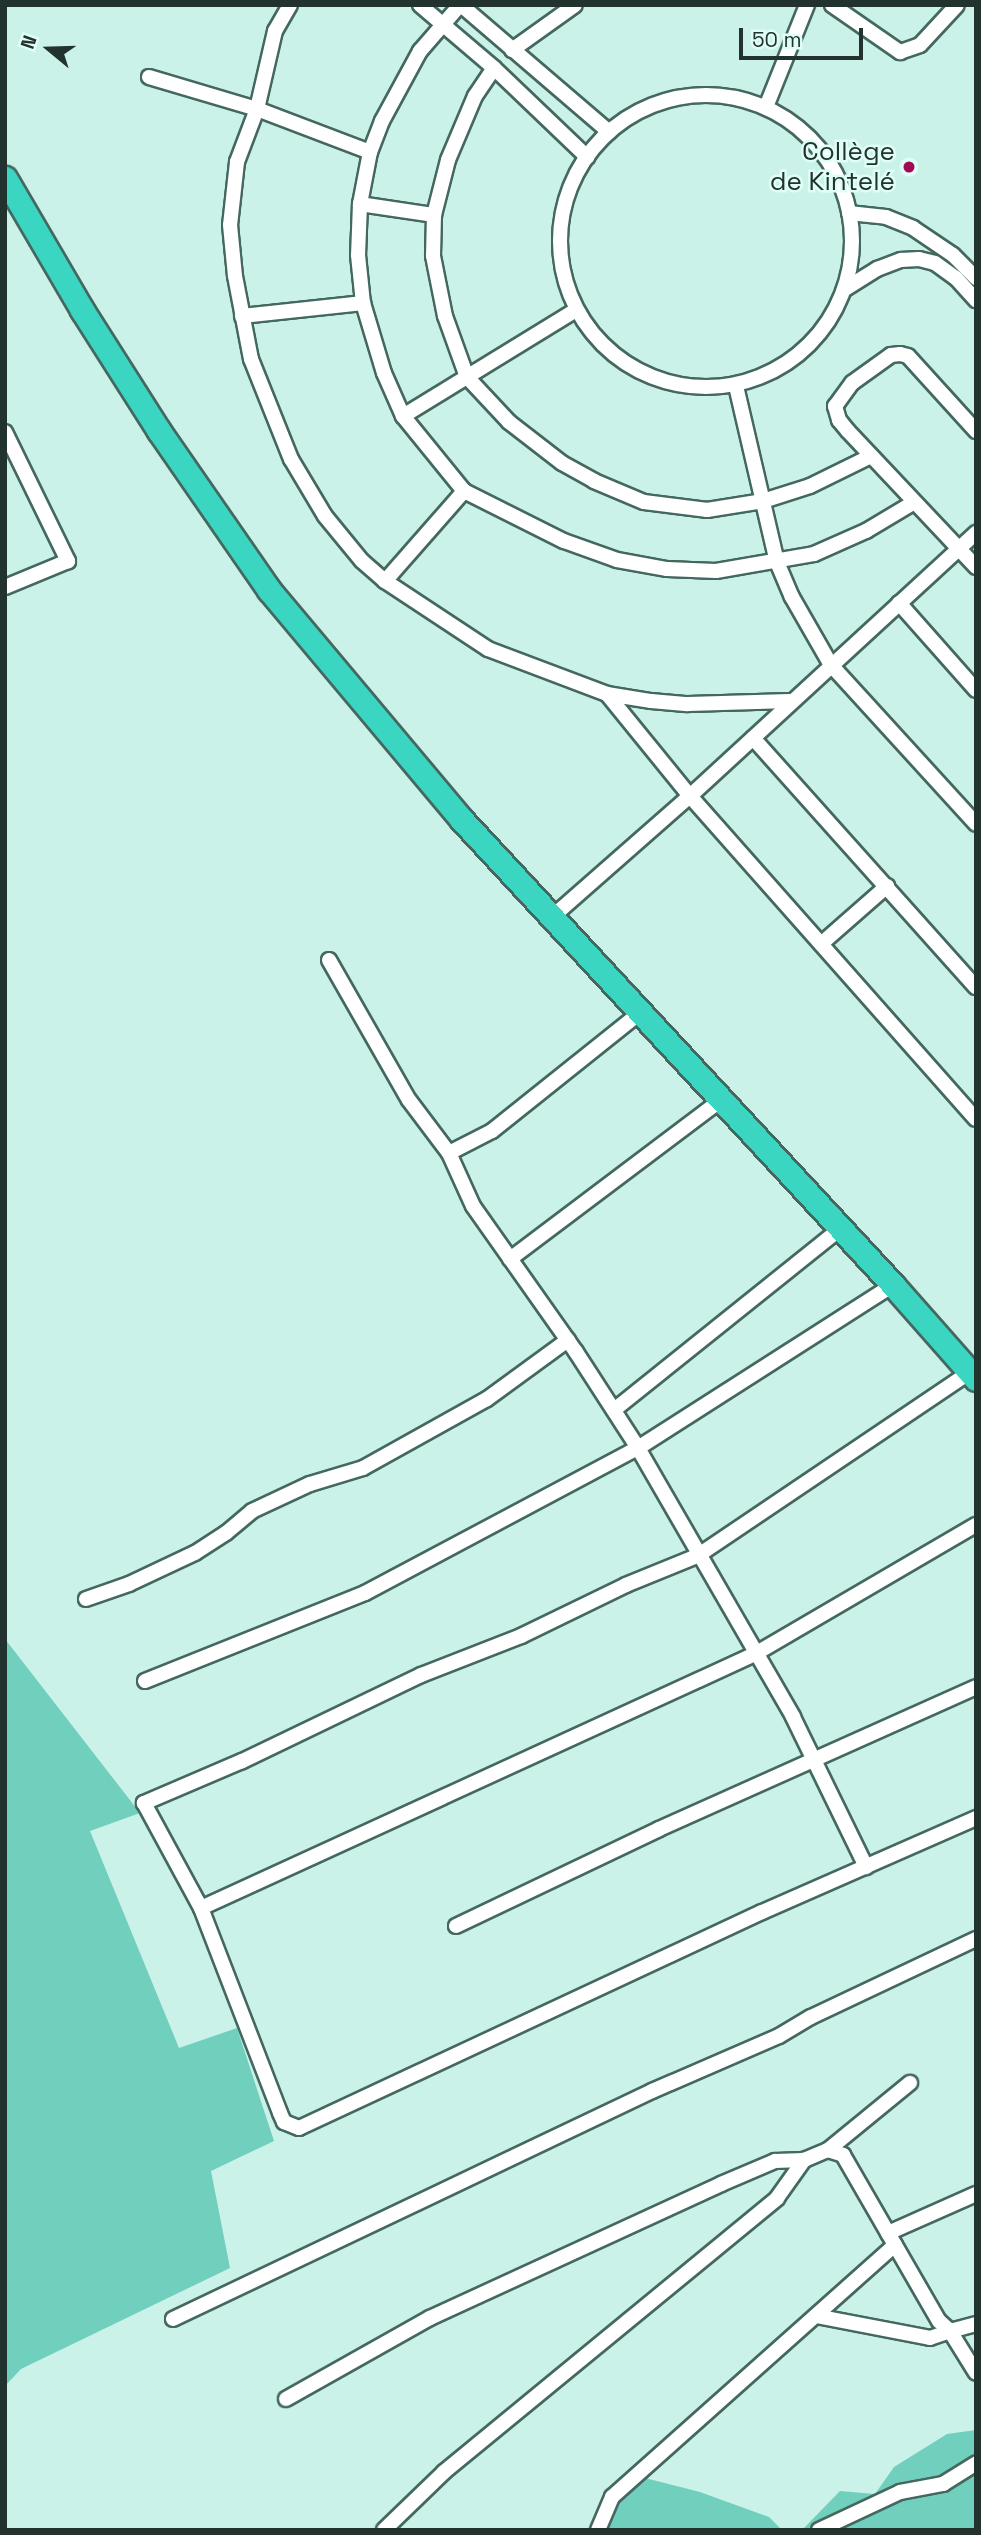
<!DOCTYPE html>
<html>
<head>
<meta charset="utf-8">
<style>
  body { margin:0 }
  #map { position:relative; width:981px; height:2535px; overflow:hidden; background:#cbf2e9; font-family:"Space Grotesk",sans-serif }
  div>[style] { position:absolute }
  .green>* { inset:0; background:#71cfbd }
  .roads { filter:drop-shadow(2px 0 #446860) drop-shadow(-2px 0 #446860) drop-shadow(0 2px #446860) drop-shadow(0 -2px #446860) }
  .minor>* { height:14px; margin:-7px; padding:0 7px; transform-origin:7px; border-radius:7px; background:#fff }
  .minor>.ring { margin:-7px; padding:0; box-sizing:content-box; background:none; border:14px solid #fff; border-radius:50% }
  .trunk>* { height:23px; margin:-11.5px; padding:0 11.5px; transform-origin:11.5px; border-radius:11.5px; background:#3bd6c2 }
  .dots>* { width:19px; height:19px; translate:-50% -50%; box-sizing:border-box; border:4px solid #defef6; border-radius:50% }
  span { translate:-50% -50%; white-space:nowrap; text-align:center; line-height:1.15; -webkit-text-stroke:5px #defef6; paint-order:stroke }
  .poi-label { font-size:26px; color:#22322e }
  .right { translate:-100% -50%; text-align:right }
  .frame { position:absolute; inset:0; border:7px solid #22322e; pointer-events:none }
  .north { position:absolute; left:14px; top:14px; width:70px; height:70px; -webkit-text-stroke:5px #defef6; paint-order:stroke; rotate:289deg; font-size:19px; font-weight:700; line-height:28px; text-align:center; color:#22322e }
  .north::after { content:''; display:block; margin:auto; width:24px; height:32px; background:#22322e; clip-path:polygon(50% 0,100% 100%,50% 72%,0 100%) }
  .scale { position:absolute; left:739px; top:28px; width:124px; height:32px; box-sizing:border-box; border:4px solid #22322e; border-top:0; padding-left:9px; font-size:21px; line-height:24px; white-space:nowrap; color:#22322e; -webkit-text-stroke:5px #defef6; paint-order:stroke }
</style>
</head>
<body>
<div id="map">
  <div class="green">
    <div style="clip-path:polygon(5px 1639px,140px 1813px,90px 1831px,179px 2048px,237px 2028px,274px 2141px,211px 2171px,230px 2268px,21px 2369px,5px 2386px)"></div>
    <div style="clip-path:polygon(976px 2430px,976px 2530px,802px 2530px,840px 2491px,875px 2494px,894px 2467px,947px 2434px)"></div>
    <div style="clip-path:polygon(645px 2478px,700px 2492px,769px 2517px,782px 2530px,605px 2530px,619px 2499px)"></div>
  </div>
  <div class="roads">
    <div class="minor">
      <div style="left:290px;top:5px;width:30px;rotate:120deg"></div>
      <div style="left:275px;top:31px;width:80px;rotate:103deg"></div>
      <div style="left:257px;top:109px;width:57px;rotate:110.7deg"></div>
      <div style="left:237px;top:162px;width:63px;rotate:96.3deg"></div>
      <div style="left:230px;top:225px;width:51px;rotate:84.4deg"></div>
      <div style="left:235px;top:276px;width:85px;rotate:79.1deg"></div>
      <div style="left:251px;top:359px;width:108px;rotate:68.2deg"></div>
      <div style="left:291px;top:459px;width:66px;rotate:59.2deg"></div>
      <div style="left:325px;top:516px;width:58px;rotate:50.6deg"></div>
      <div style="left:362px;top:561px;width:30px;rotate:41deg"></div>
      <div style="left:385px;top:581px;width:123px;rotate:33.4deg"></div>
      <div style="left:488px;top:649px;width:127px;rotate:20.7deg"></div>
      <div style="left:607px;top:694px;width:45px;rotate:9deg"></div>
      <div style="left:651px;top:701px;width:37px;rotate:5deg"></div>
      <div style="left:688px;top:704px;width:102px;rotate:-1.7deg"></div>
      <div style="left:420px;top:5px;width:97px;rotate:40.4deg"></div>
      <div style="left:494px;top:68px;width:129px;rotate:43.7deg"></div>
      <div style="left:460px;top:5px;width:61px;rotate:131deg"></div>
      <div style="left:420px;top:51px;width:80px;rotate:118.5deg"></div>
      <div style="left:382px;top:121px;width:33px;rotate:111deg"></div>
      <div style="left:370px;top:152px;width:53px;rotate:100.9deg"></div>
      <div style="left:360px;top:204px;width:51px;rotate:92.2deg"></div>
      <div style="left:358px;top:255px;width:48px;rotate:84.1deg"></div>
      <div style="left:363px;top:303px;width:73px;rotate:73.3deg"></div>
      <div style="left:384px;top:373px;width:47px;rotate:66.2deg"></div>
      <div style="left:403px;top:416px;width:97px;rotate:50.9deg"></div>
      <div style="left:464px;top:491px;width:112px;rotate:26.6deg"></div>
      <div style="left:564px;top:541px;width:56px;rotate:19.7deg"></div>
      <div style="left:617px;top:560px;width:51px;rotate:10.2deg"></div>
      <div style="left:667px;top:569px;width:49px;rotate:2.3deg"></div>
      <div style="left:716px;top:571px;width:99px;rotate:-9.8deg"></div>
      <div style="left:814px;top:554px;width:57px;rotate:-23.9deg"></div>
      <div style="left:866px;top:531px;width:55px;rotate:-30.8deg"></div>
      <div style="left:461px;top:5px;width:195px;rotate:40.6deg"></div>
      <div style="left:832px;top:5px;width:83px;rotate:34.7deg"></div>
      <div style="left:900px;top:52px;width:21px;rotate:-19deg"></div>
      <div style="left:920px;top:45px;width:54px;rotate:-47.2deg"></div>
      <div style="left:512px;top:50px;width:77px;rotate:-35.5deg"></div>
      <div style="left:494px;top:68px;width:34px;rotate:124deg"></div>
      <div style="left:475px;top:96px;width:69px;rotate:112.9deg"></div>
      <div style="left:448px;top:160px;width:57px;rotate:104.3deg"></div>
      <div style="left:434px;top:215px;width:41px;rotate:91.4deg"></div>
      <div style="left:433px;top:256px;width:61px;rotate:78.7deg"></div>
      <div style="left:445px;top:316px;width:65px;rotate:70.2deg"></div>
      <div style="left:467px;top:377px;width:62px;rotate:47deg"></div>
      <div style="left:509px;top:422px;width:67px;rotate:37.7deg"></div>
      <div style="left:562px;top:463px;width:37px;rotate:29deg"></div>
      <div style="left:594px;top:481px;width:54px;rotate:22.8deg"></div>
      <div style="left:644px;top:502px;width:64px;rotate:7.2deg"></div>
      <div style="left:707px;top:510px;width:57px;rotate:-9.1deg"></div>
      <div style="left:763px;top:501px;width:49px;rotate:-17.7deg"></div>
      <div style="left:810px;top:486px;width:68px;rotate:-26.2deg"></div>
      <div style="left:149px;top:77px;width:113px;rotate:16.5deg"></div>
      <div style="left:257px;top:109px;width:121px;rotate:20.8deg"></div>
      <div class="ring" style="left:560px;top:95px;width:278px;height:278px"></div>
      <div style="left:766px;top:107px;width:110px;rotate:-68.1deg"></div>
      <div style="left:360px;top:204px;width:75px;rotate:8.5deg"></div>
      <div style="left:849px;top:213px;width:37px;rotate:6deg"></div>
      <div style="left:886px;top:217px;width:29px;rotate:22deg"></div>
      <div style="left:913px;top:228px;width:48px;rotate:34deg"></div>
      <div style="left:953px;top:255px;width:33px;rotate:45deg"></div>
      <div style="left:845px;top:289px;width:38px;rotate:-32deg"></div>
      <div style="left:877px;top:269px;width:26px;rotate:-21deg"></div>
      <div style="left:901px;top:260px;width:18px;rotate:-3deg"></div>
      <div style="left:919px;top:259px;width:16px;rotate:14deg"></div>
      <div style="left:935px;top:263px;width:26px;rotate:36deg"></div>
      <div style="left:956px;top:278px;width:30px;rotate:48deg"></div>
      <div style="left:242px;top:316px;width:122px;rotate:-6.1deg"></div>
      <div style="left:736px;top:386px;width:181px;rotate:76.9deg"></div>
      <div style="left:777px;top:562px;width:38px;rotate:67deg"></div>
      <div style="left:792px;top:597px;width:78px;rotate:60.2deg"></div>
      <div style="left:831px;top:665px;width:215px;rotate:47.6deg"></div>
      <div style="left:403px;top:416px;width:203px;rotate:-31.5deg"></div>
      <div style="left:976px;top:431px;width:101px;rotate:-132.2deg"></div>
      <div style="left:908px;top:356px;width:8px;rotate:-166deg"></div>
      <div style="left:900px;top:354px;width:9px;rotate:174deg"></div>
      <div style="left:891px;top:355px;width:48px;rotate:144.3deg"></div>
      <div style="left:852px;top:383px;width:29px;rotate:126deg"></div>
      <div style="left:835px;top:406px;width:15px;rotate:74deg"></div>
      <div style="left:839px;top:420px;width:14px;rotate:51deg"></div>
      <div style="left:848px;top:431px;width:187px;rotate:46.7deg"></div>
      <div style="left:5px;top:432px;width:144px;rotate:64deg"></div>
      <div style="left:68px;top:561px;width:68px;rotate:157.6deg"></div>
      <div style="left:385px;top:581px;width:120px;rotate:-48.7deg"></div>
      <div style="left:899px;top:603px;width:116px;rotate:48.5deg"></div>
      <div style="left:607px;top:694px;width:132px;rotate:50.9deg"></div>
      <div style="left:690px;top:796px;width:431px;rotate:48.5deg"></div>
      <div style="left:753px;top:738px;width:334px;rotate:48.2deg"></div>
      <div style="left:551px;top:918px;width:185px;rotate:-41.3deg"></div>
      <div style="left:690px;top:796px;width:389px;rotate:-42.6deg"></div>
      <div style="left:821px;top:944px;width:88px;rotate:-41.3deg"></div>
      <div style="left:329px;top:960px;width:161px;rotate:60.3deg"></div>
      <div style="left:409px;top:1100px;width:66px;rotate:53deg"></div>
      <div style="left:449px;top:1153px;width:58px;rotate:65.6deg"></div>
      <div style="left:473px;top:1206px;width:179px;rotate:54.8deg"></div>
      <div style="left:576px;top:1352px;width:114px;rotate:57.1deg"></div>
      <div style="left:638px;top:1448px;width:310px;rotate:60deg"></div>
      <div style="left:793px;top:1717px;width:167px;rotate:64deg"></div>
      <div style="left:449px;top:1153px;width:48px;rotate:-27.1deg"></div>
      <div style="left:492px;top:1131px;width:189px;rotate:-38.6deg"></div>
      <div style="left:510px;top:1259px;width:264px;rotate:-37deg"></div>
      <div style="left:976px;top:1368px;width:336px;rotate:146deg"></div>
      <div style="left:697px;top:1556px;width:77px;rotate:157.8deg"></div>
      <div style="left:626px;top:1585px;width:117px;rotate:154.1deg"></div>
      <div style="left:521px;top:1636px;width:107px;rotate:158.7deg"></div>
      <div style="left:421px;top:1675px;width:199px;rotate:154.3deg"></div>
      <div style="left:242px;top:1761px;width:107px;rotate:156.8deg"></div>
      <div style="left:144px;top:1803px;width:119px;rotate:61.5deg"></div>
      <div style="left:201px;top:1908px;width:220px;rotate:68.9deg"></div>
      <div style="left:280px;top:2113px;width:10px;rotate:66deg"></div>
      <div style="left:284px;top:2122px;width:16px;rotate:22deg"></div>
      <div style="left:299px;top:2128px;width:511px;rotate:-25.01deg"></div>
      <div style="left:762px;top:1912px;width:234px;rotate:-23.7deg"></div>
      <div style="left:614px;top:1410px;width:290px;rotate:-38.7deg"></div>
      <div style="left:86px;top:1599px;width:46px;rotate:-19.2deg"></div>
      <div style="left:129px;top:1584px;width:73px;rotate:-25.2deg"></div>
      <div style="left:195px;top:1553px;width:37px;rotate:-33deg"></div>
      <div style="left:226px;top:1533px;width:34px;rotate:-40deg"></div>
      <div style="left:252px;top:1511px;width:64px;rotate:-25deg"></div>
      <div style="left:310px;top:1484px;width:55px;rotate:-16.8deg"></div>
      <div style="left:363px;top:1468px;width:142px;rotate:-29.1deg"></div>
      <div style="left:487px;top:1399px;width:100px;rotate:-36.1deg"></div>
      <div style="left:145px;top:1681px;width:237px;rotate:-21.8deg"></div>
      <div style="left:365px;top:1593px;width:309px;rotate:-28deg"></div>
      <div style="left:638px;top:1448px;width:303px;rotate:-32.6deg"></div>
      <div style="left:201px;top:1908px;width:609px;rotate:-24.63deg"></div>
      <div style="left:755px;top:1654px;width:256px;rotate:-30.3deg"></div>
      <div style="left:456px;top:1926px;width:225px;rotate:-25.5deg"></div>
      <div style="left:659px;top:1829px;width:347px;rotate:-24.1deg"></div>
      <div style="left:828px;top:2150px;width:106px;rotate:-39.3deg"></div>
      <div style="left:888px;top:2233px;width:96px;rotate:-23.9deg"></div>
      <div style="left:816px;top:2316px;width:116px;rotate:10.9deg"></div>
      <div style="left:930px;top:2338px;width:21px;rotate:-19deg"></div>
      <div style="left:950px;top:2331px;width:49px;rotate:58.2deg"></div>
      <div style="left:173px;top:2319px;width:530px;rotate:-25.45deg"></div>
      <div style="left:652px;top:2091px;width:138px;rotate:-23.4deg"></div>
      <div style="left:779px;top:2036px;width:37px;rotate:-31deg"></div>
      <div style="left:811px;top:2017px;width:183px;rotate:-25.3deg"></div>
      <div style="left:286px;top:2399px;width:165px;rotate:-29.4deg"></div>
      <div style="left:430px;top:2318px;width:320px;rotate:-24.7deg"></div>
      <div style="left:721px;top:2184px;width:59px;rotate:-23.1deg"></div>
      <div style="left:775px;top:2161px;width:29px;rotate:-2deg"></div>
      <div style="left:804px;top:2160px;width:26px;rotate:-23deg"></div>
      <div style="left:828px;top:2150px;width:16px;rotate:18deg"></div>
      <div style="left:843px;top:2155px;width:192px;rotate:60deg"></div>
      <div style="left:939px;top:2321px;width:15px;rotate:42deg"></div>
      <div style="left:950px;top:2331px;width:27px;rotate:-15deg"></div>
      <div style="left:384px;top:2530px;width:83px;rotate:-44deg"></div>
      <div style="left:444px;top:2472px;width:431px;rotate:-39.4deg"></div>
      <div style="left:777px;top:2198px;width:47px;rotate:-54.6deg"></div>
      <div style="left:598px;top:2530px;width:36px;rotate:-67deg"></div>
      <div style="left:612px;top:2497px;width:379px;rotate:-41.7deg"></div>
      <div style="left:819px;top:2530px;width:89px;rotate:-25.1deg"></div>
      <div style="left:900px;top:2492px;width:44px;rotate:-10.5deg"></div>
      <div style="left:943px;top:2484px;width:39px;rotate:-32deg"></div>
    </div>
    <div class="trunk">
      <div style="left:5px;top:178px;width:153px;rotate:59.7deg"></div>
      <div style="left:82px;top:310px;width:143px;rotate:57.5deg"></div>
      <div style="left:159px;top:431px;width:193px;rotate:55.3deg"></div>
      <div style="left:269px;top:590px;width:300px;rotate:50deg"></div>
      <div style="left:462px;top:820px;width:634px;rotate:47.17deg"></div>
      <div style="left:893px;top:1285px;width:125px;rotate:48.6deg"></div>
    </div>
  </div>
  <div class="dots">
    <div style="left:909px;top:167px;background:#9f0c54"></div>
  </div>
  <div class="poi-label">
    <span class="right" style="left:895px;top:167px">Collège<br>de Kintelé</span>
  </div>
  <div class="frame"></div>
  <div class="north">N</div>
  <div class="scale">50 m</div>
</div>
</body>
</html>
